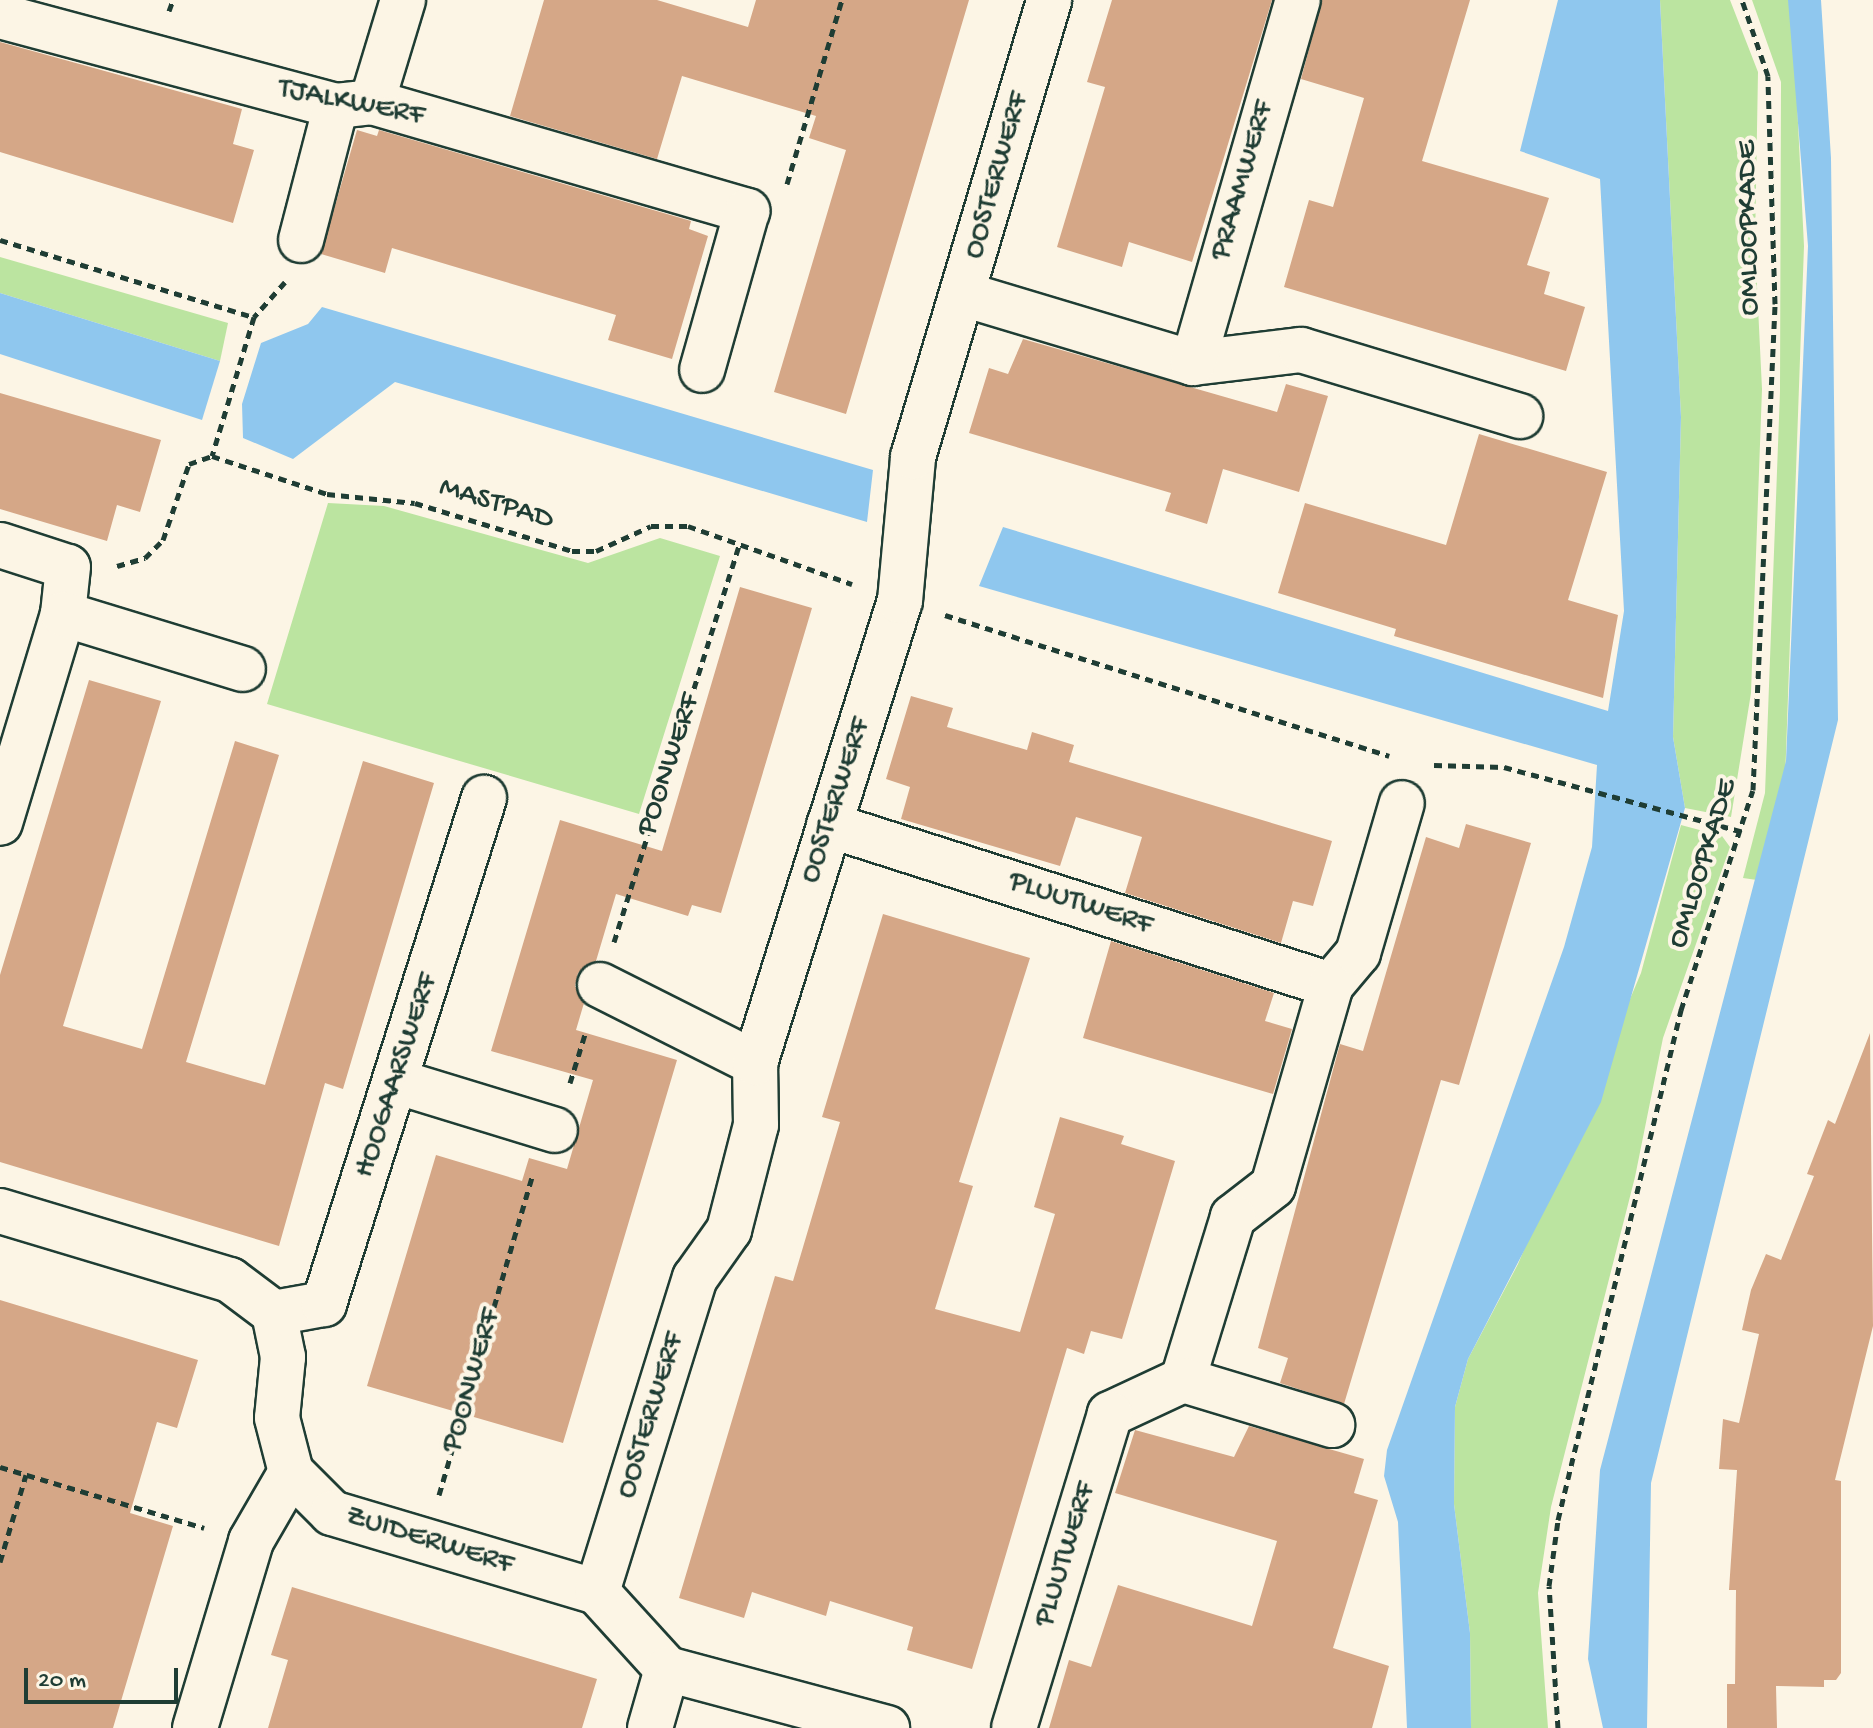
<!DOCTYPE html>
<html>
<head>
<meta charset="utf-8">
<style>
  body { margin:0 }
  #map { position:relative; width:1873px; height:1728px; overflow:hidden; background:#fcf5e5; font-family:"Gochi Hand",sans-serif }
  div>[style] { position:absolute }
  .green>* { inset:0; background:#bbe4a0 }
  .water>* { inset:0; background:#8fc7ee }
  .building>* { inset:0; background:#d5a787 }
  .path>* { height:5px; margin-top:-2.5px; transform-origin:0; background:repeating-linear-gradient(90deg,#1f3d34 0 8px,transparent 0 14px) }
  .roads { filter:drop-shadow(2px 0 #1f3d34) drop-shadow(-2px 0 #1f3d34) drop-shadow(0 2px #1f3d34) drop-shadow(0 -2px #1f3d34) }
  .minor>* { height:44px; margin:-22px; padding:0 22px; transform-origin:22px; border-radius:22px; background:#fcf5e5 }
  span { translate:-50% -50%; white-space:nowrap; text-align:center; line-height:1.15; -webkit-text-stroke:8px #fcf5e5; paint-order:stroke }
  .street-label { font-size:30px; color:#1f3d34 }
  .scale { position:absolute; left:24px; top:1668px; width:154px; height:36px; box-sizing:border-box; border:4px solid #1f3d34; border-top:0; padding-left:10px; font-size:24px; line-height:28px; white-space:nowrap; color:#1f3d34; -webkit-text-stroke:6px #fcf5e5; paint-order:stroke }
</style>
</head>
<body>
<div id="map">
  <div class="green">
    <div style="clip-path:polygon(1660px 0,1730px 0,1758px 72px,1755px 245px,1762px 389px,1751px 693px,1731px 817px,1685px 808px,1673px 737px,1681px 417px)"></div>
    <div style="clip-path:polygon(1752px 0,1792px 0,1804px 246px,1783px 837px,1764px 881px,1743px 878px,1765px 793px,1780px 391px,1781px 82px)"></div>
    <div style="clip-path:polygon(0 257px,228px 323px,220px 361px,0 293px)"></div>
    <div style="clip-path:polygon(328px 503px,384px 506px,588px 563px,660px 538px,720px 556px,639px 814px,267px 704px)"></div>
    <div style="clip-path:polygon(1681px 825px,1722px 836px,1730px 847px,1663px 1038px,1635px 1177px,1551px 1507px,1538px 1593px,1548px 1728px,1471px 1728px,1470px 1633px,1454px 1504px,1455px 1407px,1468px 1359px,1518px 1264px,1641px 973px)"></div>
  </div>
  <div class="water">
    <div style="clip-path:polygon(1558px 0,1660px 0,1681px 417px,1673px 737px,1685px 808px,1601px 1102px,1468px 1359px,1455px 1407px,1454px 1504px,1470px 1633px,1471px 1728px,1407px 1728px,1398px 1522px,1384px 1476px,1387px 1450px,1564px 947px,1592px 847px,1597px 765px,979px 586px,1003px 527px,1608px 711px,1624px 611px,1600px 179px,1520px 151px)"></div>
    <div style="clip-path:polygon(1788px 0,1821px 0,1831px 158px,1838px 720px,1651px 1483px,1647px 1728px,1603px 1728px,1588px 1659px,1600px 1470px,1786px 761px,1808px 246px)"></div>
    <div style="clip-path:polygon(0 293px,220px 361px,202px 420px,0 354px)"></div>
    <div style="clip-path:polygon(322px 307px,873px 470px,867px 522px,395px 382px,293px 459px,243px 438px,242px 404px,261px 343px,308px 324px)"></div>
  </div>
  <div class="building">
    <div style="clip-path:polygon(544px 0,657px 0,748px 27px,756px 0,969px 0,846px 414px,774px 392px,846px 150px,809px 138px,816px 116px,682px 76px,657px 159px,510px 116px)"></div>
    <div style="clip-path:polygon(1112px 0,1272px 0,1192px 262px,1129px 242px,1122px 267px,1057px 247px,1105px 87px,1087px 82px)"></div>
    <div style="clip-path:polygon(1322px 0,1470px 0,1422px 161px,1549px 198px,1527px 265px,1550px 272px,1544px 294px,1585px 307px,1566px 371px,1284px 287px,1309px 200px,1333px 207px,1364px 98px,1301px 79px)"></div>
    <div style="clip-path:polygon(0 42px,242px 109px,233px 144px,254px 150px,233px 223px,0 152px)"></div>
    <div style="clip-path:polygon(357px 130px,377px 136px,379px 130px,691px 221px,689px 229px,708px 236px,672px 359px,608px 340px,616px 315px,392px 248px,385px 273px,321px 254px)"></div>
    <div style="clip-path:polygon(1023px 339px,1277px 412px,1286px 384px,1328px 396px,1299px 492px,1223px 469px,1207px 524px,1165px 511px,1171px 493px,969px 433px,989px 368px,1008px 374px)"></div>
    <div style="clip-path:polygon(0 393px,161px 440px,140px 512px,117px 505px,107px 541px,0 509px)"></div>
    <div style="clip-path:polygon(1479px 434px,1607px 472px,1568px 600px,1618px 615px,1603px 698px,1394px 636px,1396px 629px,1278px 593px,1305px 503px,1446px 545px)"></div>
    <div style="clip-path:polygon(740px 587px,812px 608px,721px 913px,692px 905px,688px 916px,616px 894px,596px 961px,578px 973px,575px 986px,584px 1003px,576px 1030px,677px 1060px,563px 1443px,367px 1386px,436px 1155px,522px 1181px,529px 1158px,567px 1169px,593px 1080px,491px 1051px,560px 820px,662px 851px)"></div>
    <div style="clip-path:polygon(89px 680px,161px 701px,63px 1026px,142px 1049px,235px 741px,279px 755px,186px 1062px,265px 1085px,363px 761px,434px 783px,343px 1089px,325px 1083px,279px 1246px,0 1162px,0 975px)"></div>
    <div style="clip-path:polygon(911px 696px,953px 708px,947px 727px,1027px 750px,1032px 732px,1074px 745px,1069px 762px,1332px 841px,1313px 906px,1293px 901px,1281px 943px,1125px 893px,1142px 837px,1076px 817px,1060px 866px,901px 819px,910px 787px,886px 779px)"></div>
    <div style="clip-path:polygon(1466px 824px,1531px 843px,1459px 1085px,1441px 1080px,1344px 1404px,1280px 1383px,1288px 1358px,1258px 1348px,1340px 1044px,1363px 1051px,1426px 837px,1459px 848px)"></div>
    <div style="clip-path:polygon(883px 914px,1030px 958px,959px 1182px,973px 1186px,935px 1309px,1020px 1332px,1055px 1214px,1034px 1207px,1060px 1117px,1124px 1136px,1121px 1144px,1175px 1161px,1122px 1339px,1091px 1331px,1084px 1354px,1067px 1348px,972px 1669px,907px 1650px,913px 1627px,830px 1601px,826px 1616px,752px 1592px,744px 1618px,679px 1598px,775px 1276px,793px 1281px,840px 1122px,822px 1117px)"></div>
    <div style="clip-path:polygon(1111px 941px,1274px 993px,1265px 1021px,1292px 1029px,1273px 1094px,1083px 1038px)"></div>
    <div style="clip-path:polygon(1870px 1033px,1873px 1326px,1835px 1480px,1841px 1481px,1841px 1673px,1836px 1680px,1824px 1680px,1824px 1687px,1776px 1686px,1777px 1728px,1727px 1728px,1727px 1684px,1735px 1684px,1736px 1590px,1729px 1590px,1737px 1470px,1719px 1469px,1723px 1419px,1739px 1423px,1759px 1334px,1742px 1330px,1751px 1290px,1766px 1254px,1781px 1260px,1814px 1176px,1807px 1174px,1828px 1120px,1835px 1124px)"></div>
    <div style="clip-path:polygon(0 1300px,198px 1360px,177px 1428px,157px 1422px,130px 1513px,173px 1526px,113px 1728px,0 1728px)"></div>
    <div style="clip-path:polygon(1249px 1426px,1364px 1459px,1354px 1493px,1378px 1500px,1333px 1648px,1389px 1666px,1372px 1728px,1049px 1728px,1069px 1660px,1091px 1667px,1118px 1585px,1252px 1626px,1277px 1541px,1115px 1493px,1135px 1430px,1234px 1457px)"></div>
    <div style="clip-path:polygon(292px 1587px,597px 1679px,582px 1728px,268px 1728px,288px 1660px,271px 1655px)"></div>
  </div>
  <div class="path">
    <div style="left:169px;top:11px;width:12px;rotate:-70deg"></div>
    <div style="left:787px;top:184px;width:192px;rotate:-73.4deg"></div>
    <div style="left:0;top:240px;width:265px;rotate:16.9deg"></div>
    <div style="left:285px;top:282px;width:47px;rotate:131.5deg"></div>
    <div style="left:254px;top:317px;width:145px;rotate:106.8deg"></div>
    <div style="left:212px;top:456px;width:121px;rotate:18.3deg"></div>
    <div style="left:327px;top:494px;width:88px;rotate:5.8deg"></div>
    <div style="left:415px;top:503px;width:164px;rotate:17deg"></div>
    <div style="left:572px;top:551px;width:24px"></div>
    <div style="left:596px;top:551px;width:60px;rotate:-24.4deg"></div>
    <div style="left:651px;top:526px;width:37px"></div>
    <div style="left:688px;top:526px;width:174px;rotate:19.5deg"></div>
    <div style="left:117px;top:566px;width:29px;rotate:-16deg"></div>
    <div style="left:145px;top:558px;width:25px;rotate:-45deg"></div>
    <div style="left:163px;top:540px;width:80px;rotate:-71.1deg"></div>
    <div style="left:189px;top:464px;width:24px;rotate:-19deg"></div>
    <div style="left:945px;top:615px;width:466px;rotate:17.6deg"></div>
    <div style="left:1434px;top:765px;width:70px;rotate:1.6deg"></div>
    <div style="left:1504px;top:767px;width:248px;rotate:15.2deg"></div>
    <div style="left:614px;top:942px;width:415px;rotate:-72.5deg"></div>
    <div style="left:570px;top:1083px;width:54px;rotate:-72.9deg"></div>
    <div style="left:0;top:1467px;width:213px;rotate:16.6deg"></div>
    <div style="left:439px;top:1495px;width:334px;rotate:-73.7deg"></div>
    <div style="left:0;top:1562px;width:91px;rotate:-73.4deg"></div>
    <div style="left:1558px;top:1728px;width:142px;rotate:-93.6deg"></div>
    <div style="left:1549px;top:1586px;width:67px;rotate:-82.2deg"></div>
    <div style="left:1558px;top:1520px;width:525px;rotate:-76.44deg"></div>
    <div style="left:1681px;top:1010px;width:231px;rotate:-71.9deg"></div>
    <div style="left:1753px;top:790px;width:486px;rotate:-87.4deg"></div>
    <div style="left:1775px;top:304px;width:228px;rotate:-91.8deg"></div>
    <div style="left:1768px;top:76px;width:80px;rotate:-108.9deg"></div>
  </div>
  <div class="roads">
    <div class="minor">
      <div style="left:0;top:16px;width:348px;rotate:15deg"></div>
      <div style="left:336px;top:106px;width:36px;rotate:-6deg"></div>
      <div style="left:372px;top:102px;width:391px;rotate:16.2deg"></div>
      <div style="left:747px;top:211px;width:165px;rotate:105.8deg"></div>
      <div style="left:372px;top:102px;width:107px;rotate:-73.1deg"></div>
      <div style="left:301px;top:240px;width:138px;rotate:-75.4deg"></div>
      <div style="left:963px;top:294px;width:240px;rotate:16.7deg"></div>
      <div style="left:1193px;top:363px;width:109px;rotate:-6.9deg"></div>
      <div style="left:1301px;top:350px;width:229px;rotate:16.8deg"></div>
      <div style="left:1193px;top:363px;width:378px;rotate:-73.9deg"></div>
      <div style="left:0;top:545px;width:71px;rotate:17.9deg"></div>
      <div style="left:68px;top:567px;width:47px;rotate:96.1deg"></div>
      <div style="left:63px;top:614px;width:218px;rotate:106.8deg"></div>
      <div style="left:63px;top:614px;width:188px;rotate:17deg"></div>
      <div style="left:829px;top:825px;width:527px;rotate:17.68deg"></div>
      <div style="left:1331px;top:985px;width:209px;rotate:106.1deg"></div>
      <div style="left:1273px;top:1186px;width:51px;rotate:142.2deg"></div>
      <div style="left:1233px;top:1217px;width:170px;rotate:107.1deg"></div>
      <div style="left:1183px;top:1380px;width:81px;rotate:155deg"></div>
      <div style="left:1110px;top:1414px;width:328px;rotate:107deg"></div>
      <div style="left:600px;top:985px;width:174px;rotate:26.7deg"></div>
      <div style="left:1331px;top:985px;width:42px;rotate:-49.8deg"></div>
      <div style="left:1358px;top:953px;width:156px;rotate:-73.7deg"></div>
      <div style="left:398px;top:1082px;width:164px;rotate:17deg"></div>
      <div style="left:0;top:1211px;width:240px;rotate:16.7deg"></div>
      <div style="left:230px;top:1280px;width:55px;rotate:36.9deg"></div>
      <div style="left:274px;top:1313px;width:45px;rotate:78.4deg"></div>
      <div style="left:283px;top:1357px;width:61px;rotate:95.6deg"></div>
      <div style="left:277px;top:1418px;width:56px;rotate:75.5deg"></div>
      <div style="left:291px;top:1472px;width:58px;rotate:45deg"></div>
      <div style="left:332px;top:1513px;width:277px;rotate:16.6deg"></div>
      <div style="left:597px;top:1592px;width:104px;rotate:47.7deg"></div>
      <div style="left:274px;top:1313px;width:51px;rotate:-10.2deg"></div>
      <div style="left:324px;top:1304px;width:531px;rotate:-72.45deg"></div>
      <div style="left:1183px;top:1380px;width:156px;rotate:16.8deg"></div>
      <div style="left:597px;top:1592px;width:329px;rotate:-72.7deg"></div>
      <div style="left:695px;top:1278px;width:59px;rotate:-54.7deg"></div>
      <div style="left:729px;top:1230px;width:108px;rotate:-75.6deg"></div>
      <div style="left:756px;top:1125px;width:62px;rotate:-90.9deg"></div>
      <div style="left:755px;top:1063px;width:484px;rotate:-72.6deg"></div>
      <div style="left:900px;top:601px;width:145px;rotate:-84.8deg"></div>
      <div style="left:913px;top:457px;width:477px;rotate:-73.4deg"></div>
      <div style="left:667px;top:1669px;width:228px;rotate:15deg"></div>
      <div style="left:195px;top:1728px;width:195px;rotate:-73.3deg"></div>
      <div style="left:251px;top:1541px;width:80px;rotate:-59.9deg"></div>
      <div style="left:650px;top:1728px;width:61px;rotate:-73.9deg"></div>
    </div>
  </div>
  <div class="street-label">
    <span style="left:351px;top:104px;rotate:11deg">TJALKWERF</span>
    <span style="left:998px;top:176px;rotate:-74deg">OOSTERWERF</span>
    <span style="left:1244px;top:181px;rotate:-74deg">PRAAMWERF</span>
    <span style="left:1750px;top:228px;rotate:-91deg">OMLOOPKADE</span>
    <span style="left:496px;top:505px;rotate:17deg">MASTPAD</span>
    <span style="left:670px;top:765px;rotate:-72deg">POONWERF</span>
    <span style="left:837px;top:801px;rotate:-72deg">OOSTERWERF</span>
    <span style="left:1704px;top:864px;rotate:-73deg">OMLOOPKADE</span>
    <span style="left:1080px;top:905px;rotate:18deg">PLUUTWERF</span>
    <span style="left:398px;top:1076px;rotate:-72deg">HOOGAARSWERF</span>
    <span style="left:473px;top:1381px;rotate:-74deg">POONWERF</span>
    <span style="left:652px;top:1416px;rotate:-73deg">OOSTERWERF</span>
    <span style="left:429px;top:1542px;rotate:17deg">ZUIDERWERF</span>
    <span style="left:1067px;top:1555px;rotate:-73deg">PLUUTWERF</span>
  </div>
  <div class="scale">20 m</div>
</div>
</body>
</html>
